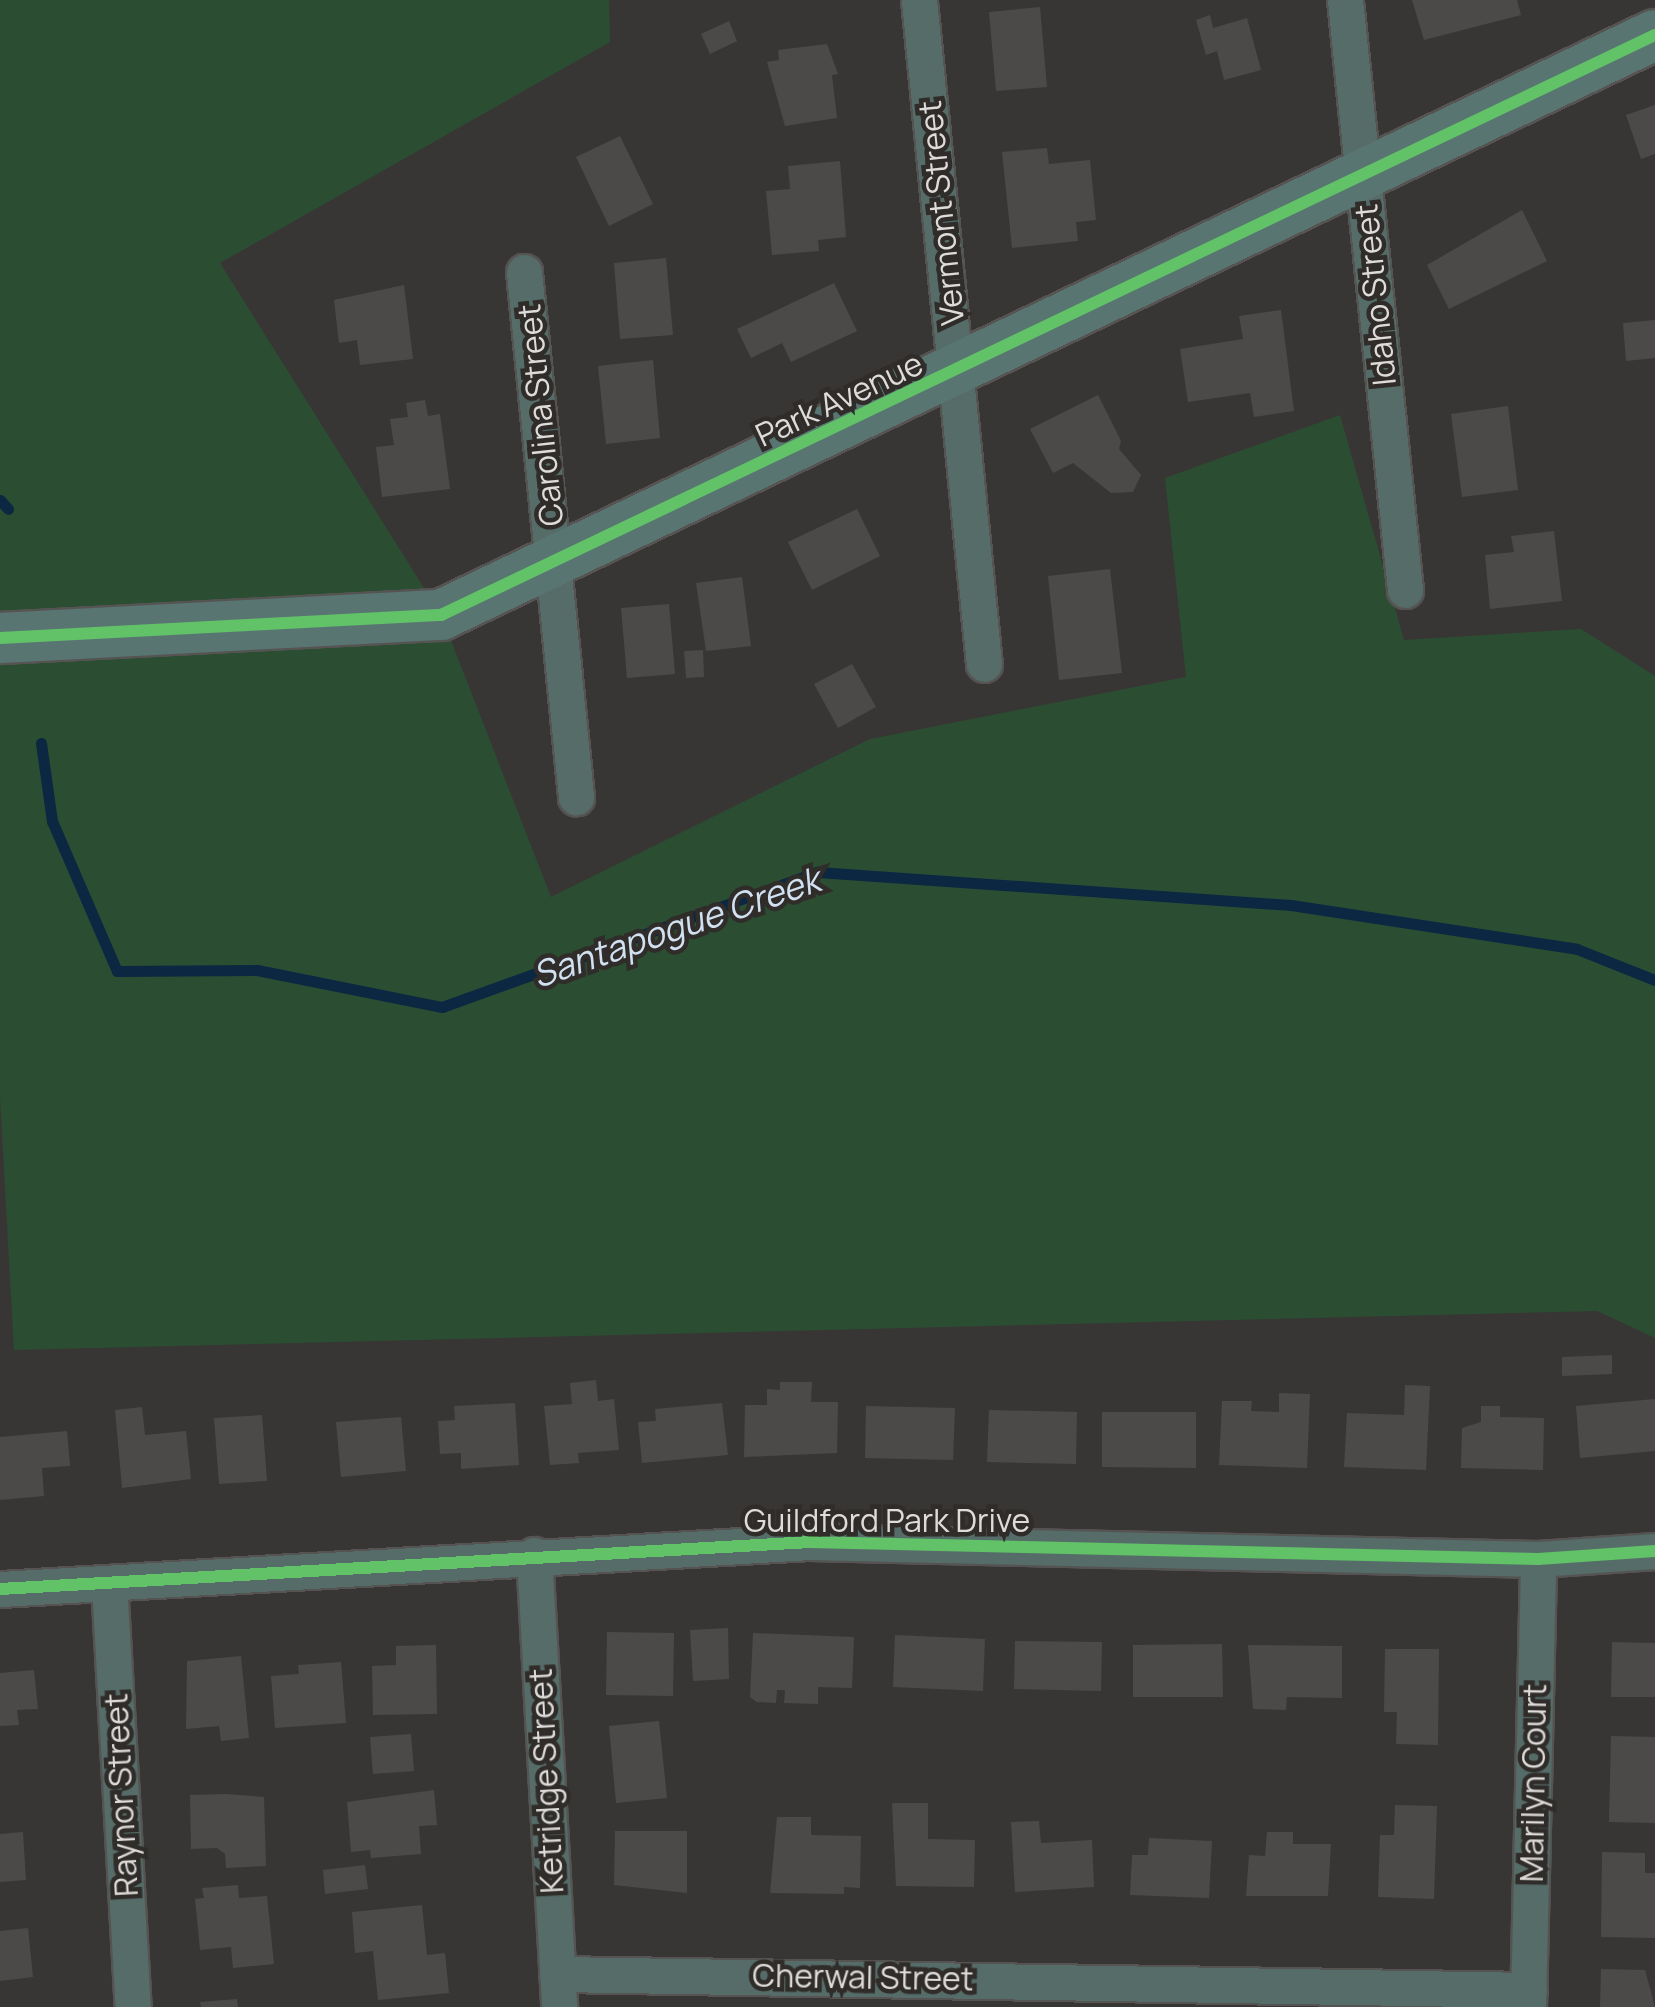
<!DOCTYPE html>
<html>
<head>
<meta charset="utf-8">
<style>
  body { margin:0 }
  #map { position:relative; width:1655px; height:2007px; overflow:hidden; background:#383634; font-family:Manrope,sans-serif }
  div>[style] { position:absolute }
  .green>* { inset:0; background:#2b4e33 }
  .stream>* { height:11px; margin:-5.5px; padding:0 5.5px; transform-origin:5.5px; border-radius:5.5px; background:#0b2742 }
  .building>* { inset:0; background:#4c4a49 }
  .roads { filter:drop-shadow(2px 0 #555453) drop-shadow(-2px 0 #555453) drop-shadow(0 2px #555453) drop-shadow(0 -2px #555453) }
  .street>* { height:35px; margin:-17.5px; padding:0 17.5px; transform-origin:17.5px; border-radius:17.5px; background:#556c69 }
  .secondary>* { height:50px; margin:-25px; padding:0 25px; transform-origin:25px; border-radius:25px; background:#587572 }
  .cycleway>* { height:12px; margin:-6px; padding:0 6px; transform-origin:6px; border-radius:6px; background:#61c268 }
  span { translate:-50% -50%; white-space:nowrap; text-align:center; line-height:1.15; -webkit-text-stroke:9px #2f2c29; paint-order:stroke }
  .street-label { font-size:32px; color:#dedcda }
  .water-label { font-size:35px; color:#d2e1f1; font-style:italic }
</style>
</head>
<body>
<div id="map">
  <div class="green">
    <div style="clip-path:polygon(0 0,609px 0,610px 42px,220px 263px,441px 615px,551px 897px,870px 739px,1186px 677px,1165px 478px,1340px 415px,1404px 640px,1581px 629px,1655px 676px,1655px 1338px,1597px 1311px,14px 1350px,0 1097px)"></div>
  </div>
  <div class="stream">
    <div style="left:0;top:500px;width:12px;rotate:48deg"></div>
    <div style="left:41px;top:743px;width:79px;rotate:82deg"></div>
    <div style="left:52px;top:821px;width:163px;rotate:66.6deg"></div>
    <div style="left:117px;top:971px;width:140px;rotate:-0.4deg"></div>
    <div style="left:257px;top:970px;width:189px;rotate:11.3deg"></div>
    <div style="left:442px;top:1007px;width:400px;rotate:-19.8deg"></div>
    <div style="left:818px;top:872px;width:474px;rotate:4deg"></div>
    <div style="left:1291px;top:905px;width:289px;rotate:8.7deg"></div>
    <div style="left:1577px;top:949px;width:84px;rotate:21.7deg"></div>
  </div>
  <div class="building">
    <div style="clip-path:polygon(1412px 0,1517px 0,1521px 15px,1424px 40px)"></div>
    <div style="clip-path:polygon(1040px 7px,1047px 87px,996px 91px,989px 12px)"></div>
    <div style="clip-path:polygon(1210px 15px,1213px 28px,1247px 18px,1261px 70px,1224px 80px,1217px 51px,1206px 55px,1196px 20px)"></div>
    <div style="clip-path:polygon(729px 21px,737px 41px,710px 54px,701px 34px)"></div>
    <div style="clip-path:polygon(827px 44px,838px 74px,832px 75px,837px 118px,785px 126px,767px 62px,779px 60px,778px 50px)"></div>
    <div style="clip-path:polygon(1655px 105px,1655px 154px,1641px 159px,1626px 115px)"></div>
    <div style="clip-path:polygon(620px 136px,653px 204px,609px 226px,576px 157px)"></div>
    <div style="clip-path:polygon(1047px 148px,1049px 164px,1090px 160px,1096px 220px,1076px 222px,1078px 241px,1012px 248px,1002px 152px)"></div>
    <div style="clip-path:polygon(840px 161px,846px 237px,818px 240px,819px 251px,772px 255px,766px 191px,790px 189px,788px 166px)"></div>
    <div style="clip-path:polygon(1522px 210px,1547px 261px,1449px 309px,1427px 265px)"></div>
    <div style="clip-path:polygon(666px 258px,673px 335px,620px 339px,614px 263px)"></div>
    <div style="clip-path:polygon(834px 283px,857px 331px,791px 362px,782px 343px,751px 358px,737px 329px)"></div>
    <div style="clip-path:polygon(404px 285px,413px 359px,360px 365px,357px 340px,339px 343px,334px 300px)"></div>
    <div style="clip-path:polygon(1281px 310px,1294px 411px,1254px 417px,1250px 393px,1188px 402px,1180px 349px,1243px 339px,1239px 316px)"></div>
    <div style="clip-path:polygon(1655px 320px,1655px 358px,1626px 361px,1623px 323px)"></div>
    <div style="clip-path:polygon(653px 360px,660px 438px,606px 444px,598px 366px)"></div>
    <div style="clip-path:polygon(1098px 395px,1121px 441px,1119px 449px,1141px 475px,1133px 492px,1111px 493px,1073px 463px,1053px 473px,1030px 429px)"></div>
    <div style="clip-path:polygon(425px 400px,428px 416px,440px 414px,450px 489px,382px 497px,376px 447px,394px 445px,390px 419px,408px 417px,406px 403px)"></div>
    <div style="clip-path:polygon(1508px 406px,1518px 490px,1462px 497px,1451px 414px)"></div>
    <div style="clip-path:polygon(857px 509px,880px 556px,812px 590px,788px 542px)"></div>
    <div style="clip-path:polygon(1554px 531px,1562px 601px,1490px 609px,1485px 555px,1514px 552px,1511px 536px)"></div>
    <div style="clip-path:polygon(1110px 569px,1122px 673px,1059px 680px,1048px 576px)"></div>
    <div style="clip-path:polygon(742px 577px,751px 646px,706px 651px,696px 583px)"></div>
    <div style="clip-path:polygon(669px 604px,675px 674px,627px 678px,621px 608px)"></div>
    <div style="clip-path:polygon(703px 650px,704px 677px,686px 678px,684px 651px)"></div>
    <div style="clip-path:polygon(852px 664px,876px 707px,838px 728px,814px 684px)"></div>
    <div style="clip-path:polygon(1612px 1355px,1612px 1374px,1562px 1376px,1562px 1357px)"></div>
    <div style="clip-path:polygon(596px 1380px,598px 1401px,614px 1399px,619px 1450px,578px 1453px,579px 1463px,550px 1465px,544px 1406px,572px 1404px,570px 1383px)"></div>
    <div style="clip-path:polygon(780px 1382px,812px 1382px,811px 1402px,838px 1402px,837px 1453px,744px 1457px,745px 1405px,767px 1405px,767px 1389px,780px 1390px)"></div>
    <div style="clip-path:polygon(1405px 1385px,1430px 1386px,1426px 1470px,1344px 1467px,1347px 1413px,1404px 1415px)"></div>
    <div style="clip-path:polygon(1279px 1393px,1310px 1394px,1307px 1468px,1219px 1465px,1222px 1401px,1252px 1401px,1251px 1411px,1279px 1412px)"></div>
    <div style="clip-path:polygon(1655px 1399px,1655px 1451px,1580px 1458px,1576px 1406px)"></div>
    <div style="clip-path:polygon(515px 1403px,519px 1465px,461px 1469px,461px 1453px,440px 1454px,438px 1421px,455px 1420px,454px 1406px)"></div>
    <div style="clip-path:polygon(722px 1403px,728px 1455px,642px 1463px,638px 1422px,656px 1421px,655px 1409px)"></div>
    <div style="clip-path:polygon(866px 1406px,955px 1408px,953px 1460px,865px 1458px)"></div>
    <div style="clip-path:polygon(1481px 1406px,1500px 1406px,1500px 1417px,1544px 1418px,1543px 1470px,1461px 1468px,1462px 1428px,1481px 1422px)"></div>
    <div style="clip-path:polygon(142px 1407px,145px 1435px,186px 1431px,191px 1479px,122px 1488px,115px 1410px)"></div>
    <div style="clip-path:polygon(989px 1410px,1077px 1412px,1076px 1464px,987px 1462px)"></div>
    <div style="clip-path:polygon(1102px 1412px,1196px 1412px,1196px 1468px,1102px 1467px)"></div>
    <div style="clip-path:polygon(262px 1415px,267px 1481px,219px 1484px,214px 1418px)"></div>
    <div style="clip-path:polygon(401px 1417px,406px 1471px,341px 1477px,336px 1422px)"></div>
    <div style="clip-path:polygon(67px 1431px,70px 1466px,42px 1468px,44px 1496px,0 1500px,0 1437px)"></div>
    <div style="clip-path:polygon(728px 1628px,729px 1679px,693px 1681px,690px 1630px)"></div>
    <div style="clip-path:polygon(607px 1632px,674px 1633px,673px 1696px,606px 1695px)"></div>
    <div style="clip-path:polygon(753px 1633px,854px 1637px,852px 1688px,818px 1687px,818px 1704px,784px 1703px,785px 1690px,777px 1690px,776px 1703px,757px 1702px,750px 1697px)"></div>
    <div style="clip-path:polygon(895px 1635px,985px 1639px,983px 1691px,893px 1687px)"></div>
    <div style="clip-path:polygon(1015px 1641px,1102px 1642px,1101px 1691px,1014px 1689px)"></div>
    <div style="clip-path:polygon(1612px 1642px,1655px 1643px,1655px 1697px,1611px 1697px)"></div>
    <div style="clip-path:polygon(1222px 1644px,1223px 1697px,1133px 1697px,1133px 1645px)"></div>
    <div style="clip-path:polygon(436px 1645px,437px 1714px,373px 1715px,372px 1666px,396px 1665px,396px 1646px)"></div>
    <div style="clip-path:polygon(1248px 1645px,1342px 1646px,1342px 1698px,1287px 1697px,1286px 1710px,1253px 1709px)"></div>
    <div style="clip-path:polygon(1385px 1649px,1439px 1649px,1438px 1745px,1396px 1744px,1397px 1712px,1384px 1712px)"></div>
    <div style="clip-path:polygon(241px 1656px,249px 1738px,221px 1741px,219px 1726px,186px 1729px,187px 1661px)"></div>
    <div style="clip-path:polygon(341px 1662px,346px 1723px,275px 1728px,271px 1676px,299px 1674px,298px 1665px)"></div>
    <div style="clip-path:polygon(34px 1670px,38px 1709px,17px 1710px,19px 1725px,0 1726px,0 1673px)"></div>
    <div style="clip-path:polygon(659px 1721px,667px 1798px,616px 1803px,609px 1726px)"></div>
    <div style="clip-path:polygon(411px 1734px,414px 1771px,373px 1774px,370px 1737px)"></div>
    <div style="clip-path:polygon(1611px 1736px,1655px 1737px,1655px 1823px,1609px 1822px)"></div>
    <div style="clip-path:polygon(434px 1790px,437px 1825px,419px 1826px,421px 1854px,371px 1858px,370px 1850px,351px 1852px,347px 1802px)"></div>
    <div style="clip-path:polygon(226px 1794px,264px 1797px,266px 1866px,226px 1868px,225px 1854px,217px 1848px,191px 1849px,190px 1795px)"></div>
    <div style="clip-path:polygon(892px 1803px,928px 1803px,928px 1839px,975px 1840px,974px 1887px,896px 1886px)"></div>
    <div style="clip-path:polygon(1395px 1805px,1437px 1806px,1434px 1899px,1378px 1897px,1380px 1835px,1394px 1835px)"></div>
    <div style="clip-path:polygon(777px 1817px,811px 1817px,811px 1835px,861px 1836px,860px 1888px,844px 1887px,844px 1894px,770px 1893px)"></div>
    <div style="clip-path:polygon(1039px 1821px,1041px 1843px,1092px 1840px,1094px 1887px,1015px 1892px,1011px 1822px)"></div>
    <div style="clip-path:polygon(615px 1831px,687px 1831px,687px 1893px,614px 1885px)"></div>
    <div style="clip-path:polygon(23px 1832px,26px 1880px,0 1882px,0 1834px)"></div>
    <div style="clip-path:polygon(1267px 1832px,1293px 1832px,1293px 1844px,1331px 1844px,1328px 1896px,1246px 1896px,1249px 1855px,1265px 1856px)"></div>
    <div style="clip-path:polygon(1149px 1838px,1212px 1841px,1209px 1898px,1130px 1895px,1132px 1855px,1148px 1855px)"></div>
    <div style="clip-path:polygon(1602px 1852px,1645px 1853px,1645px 1873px,1655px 1873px,1655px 1938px,1601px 1937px)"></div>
    <div style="clip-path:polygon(365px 1865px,368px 1889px,325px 1894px,323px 1870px)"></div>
    <div style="clip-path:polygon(238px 1885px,239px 1898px,267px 1896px,274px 1964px,233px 1968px,231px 1947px,200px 1950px,195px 1899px,204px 1898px,202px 1888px)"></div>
    <div style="clip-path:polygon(422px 1905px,427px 1955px,445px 1953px,449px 1993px,378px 2000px,373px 1951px,355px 1953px,352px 1912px)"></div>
    <div style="clip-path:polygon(28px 1928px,33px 1977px,0 1981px,0 1931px)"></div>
    <div style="clip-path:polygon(1601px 1969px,1645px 1970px,1655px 2007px,1600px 2007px)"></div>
    <div style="clip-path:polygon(237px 1999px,238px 2007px,201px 2007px,200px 2002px)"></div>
  </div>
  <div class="roads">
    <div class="street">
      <div style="left:919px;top:0;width:667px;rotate:84.41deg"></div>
      <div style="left:1345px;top:0;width:593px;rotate:84.19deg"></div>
      <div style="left:524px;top:272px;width:528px;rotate:84.34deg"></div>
      <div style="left:534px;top:1555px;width:453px;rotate:86.8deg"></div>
      <div style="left:109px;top:1583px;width:425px;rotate:86.8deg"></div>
      <div style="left:0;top:1589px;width:810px;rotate:-3.32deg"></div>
      <div style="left:809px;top:1542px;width:729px;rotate:1.34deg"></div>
      <div style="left:1538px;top:1559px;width:117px;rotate:-3.9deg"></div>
      <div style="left:557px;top:1974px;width:972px;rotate:0.94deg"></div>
      <div style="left:1528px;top:2007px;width:448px;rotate:-88.7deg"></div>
    </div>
    <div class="secondary">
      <div style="left:0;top:638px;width:442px;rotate:-3deg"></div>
      <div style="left:441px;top:615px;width:1345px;rotate:-25.54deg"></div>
    </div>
  </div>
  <div class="cycleway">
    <div style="left:0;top:638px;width:442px;rotate:-3deg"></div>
    <div style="left:441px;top:615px;width:1345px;rotate:-25.54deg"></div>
    <div style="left:0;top:1589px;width:810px;rotate:-3.32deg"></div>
    <div style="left:809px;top:1542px;width:729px;rotate:1.34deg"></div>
    <div style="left:1538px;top:1559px;width:117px;rotate:-3.9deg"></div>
  </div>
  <div class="street-label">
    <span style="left:941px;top:213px;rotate:-96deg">Vermont Street</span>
    <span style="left:1375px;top:295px;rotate:-96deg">Idaho Street</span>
    <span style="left:839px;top:399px;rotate:-25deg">Park Avenue</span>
    <span style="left:540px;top:415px;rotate:-96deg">Carolina Street</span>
    <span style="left:887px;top:1520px">Guildford Park Drive</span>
    <span style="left:546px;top:1781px;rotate:-93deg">Ketridge Street</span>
    <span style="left:1533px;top:1783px;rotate:-89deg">Marilyn Court</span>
    <span style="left:121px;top:1795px;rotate:-93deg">Raynor Street</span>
    <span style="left:863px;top:1977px;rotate:1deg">Cherwal Street</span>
  </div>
  <div class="water-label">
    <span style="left:676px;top:927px;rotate:-19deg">Santapogue Creek</span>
  </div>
</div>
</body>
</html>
